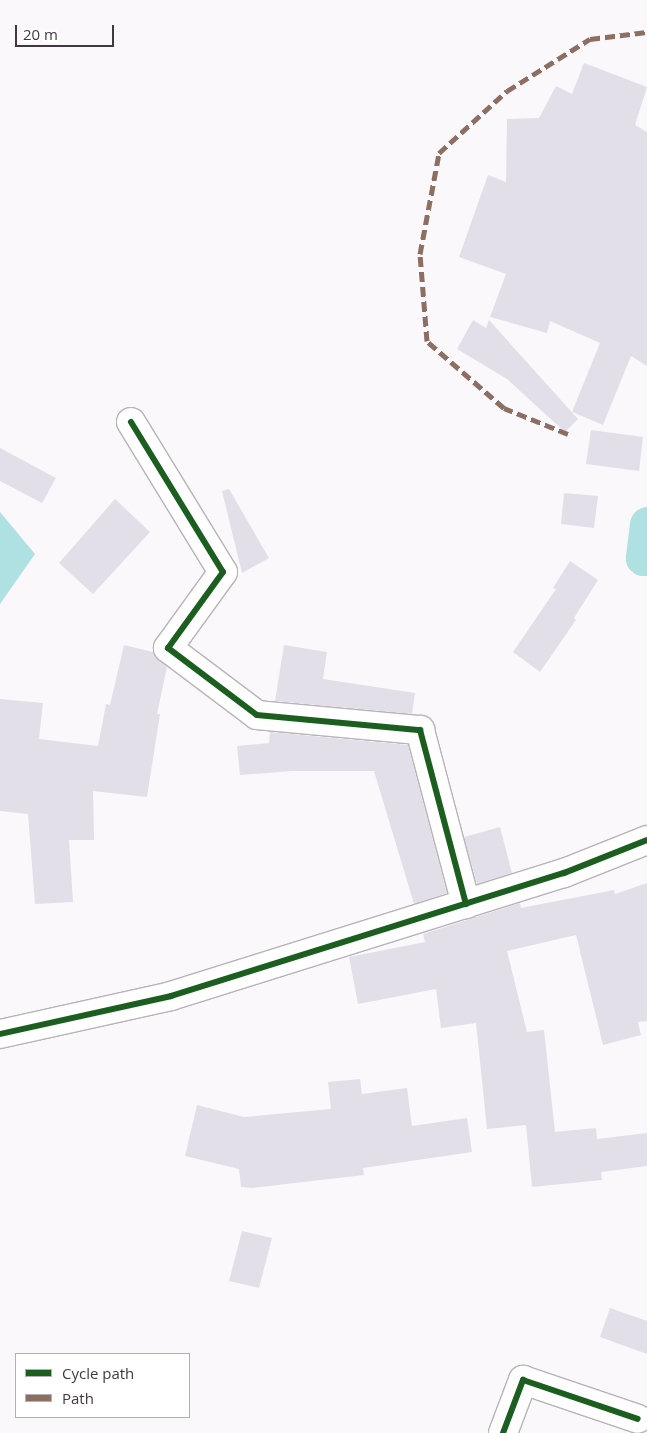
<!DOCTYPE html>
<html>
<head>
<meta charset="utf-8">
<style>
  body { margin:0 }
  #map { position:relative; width:647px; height:1433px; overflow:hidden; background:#faf8fb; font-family:"Open Sans",sans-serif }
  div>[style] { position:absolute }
  .water>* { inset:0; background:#afe0e2 }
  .canal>* { height:35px; margin:-17.5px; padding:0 17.5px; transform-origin:17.5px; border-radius:17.5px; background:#afe0e2 }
  .building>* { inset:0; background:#e3dfe8 }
  .roads { filter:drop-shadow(1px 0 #b7b3b8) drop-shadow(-1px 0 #b7b3b8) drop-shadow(0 1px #b7b3b8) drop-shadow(0 -1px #b7b3b8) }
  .minor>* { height:28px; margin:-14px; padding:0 14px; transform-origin:14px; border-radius:14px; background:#fefefe }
  .quiet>* { height:5px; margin-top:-2.5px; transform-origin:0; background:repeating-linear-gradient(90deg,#8d6e63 0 10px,transparent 0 15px) }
  .cycleway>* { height:6px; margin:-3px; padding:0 3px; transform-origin:3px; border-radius:3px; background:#1b5e20 }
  span { translate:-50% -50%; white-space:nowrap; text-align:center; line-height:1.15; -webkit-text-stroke:4px #fff; paint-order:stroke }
  .legend { position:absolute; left:15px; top:1353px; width:175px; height:65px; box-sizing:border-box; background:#fff; border:1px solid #b3afb3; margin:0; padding:6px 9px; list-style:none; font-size:15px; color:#403742 }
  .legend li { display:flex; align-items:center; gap:10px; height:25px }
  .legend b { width:25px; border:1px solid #b3afb3 }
  .scale { position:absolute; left:15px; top:25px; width:99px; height:22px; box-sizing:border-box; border:2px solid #403742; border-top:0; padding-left:6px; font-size:15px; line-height:18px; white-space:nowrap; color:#403742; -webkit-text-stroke:4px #fff; paint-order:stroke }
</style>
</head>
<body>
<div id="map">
  <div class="water">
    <div style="clip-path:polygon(0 512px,35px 554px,0 604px)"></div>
  </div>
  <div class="canal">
    <div style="left:647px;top:524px;width:34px;rotate:97deg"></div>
    <div style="left:643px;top:558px;width:4px"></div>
  </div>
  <div class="building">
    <div style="clip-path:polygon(584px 63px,647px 87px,635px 125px,647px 132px,647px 366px,631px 356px,603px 425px,572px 412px,600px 343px,550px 321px,547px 333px,490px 317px,506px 274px,459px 257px,488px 175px,506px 182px,507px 119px,539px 118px,556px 86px,572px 94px)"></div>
    <div style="clip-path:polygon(473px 320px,486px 328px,489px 320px,578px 419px,565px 432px,507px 379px,457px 349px)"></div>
    <div style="clip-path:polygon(591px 430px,643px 437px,639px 471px,586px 464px)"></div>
    <div style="clip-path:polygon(0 448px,56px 478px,42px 503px,0 481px)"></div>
    <div style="clip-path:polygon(229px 489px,269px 558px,242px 573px,222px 491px)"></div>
    <div style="clip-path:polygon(564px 493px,598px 496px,594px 528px,561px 524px)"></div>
    <div style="clip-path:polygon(115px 499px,150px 532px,93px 594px,59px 563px)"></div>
    <div style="clip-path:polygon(570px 561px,598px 580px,574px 618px,576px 620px,540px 672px,513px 652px,556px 589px,553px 588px)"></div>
    <div style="clip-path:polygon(124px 645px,153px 652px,167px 667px,157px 714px,160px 714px,147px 797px,93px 791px,94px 840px,69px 840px,73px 902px,35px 904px,28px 814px,0 811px,0 699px,43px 703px,39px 739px,98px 746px,106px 704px,110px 705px)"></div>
    <div style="clip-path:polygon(284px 645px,327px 652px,323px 679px,415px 693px,412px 714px,275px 701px)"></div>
    <div style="clip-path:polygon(270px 732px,408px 745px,447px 893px,414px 904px,374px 771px,292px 771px,240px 775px,237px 746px,269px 743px)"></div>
    <div style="clip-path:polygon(500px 827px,512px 873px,477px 884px,464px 837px)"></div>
    <div style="clip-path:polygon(647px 883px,647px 1021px,638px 1022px,641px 1035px,603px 1045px,576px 935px,507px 951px,527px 1032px,544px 1030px,555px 1132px,596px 1128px,597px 1139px,647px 1133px,647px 1166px,601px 1172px,602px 1180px,532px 1187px,526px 1125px,487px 1129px,476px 1023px,441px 1028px,436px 989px,358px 1004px,349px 957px,425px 942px,423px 934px,520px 903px,521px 908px,614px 890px,615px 894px)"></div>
    <div style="clip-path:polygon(360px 1079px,362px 1094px,407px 1088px,412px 1126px,467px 1118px,472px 1152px,363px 1168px,364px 1175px,252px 1188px,241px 1187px,239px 1169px,185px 1156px,197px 1105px,244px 1117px,331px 1109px,328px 1082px)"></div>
    <div style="clip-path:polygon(242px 1231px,272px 1238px,259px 1288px,229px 1281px)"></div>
    <div style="clip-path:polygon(610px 1308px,647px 1321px,647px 1354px,600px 1337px)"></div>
  </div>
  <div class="roads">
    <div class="minor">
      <div style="left:131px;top:422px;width:176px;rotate:58.5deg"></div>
      <div style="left:223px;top:572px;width:94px;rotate:125.9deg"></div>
      <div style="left:168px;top:648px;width:111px;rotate:37deg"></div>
      <div style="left:257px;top:715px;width:164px;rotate:5.3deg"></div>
      <div style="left:420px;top:730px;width:180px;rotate:75.2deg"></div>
      <div style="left:0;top:1034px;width:175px;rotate:-12.5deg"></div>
      <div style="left:171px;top:996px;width:412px;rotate:-17.4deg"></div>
      <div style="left:564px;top:873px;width:89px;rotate:-21.7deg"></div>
      <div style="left:503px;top:1433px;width:57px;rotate:-69.3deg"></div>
      <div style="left:523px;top:1380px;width:121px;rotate:18.7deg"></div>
    </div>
  </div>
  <div class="quiet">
    <div style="left:568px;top:434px;width:69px;rotate:-157.9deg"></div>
    <div style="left:504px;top:408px;width:102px;rotate:-139deg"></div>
    <div style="left:427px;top:341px;width:87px;rotate:-94.6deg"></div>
    <div style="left:420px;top:254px;width:103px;rotate:-79.3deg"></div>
    <div style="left:439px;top:153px;width:92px;rotate:-42.4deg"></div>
    <div style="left:507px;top:91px;width:98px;rotate:-32.1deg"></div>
    <div style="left:590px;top:39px;width:57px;rotate:-7deg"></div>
  </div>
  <div class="cycleway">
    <div style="left:131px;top:422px;width:176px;rotate:58.5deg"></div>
    <div style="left:223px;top:572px;width:94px;rotate:125.9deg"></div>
    <div style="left:168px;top:648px;width:111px;rotate:37deg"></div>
    <div style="left:257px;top:715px;width:164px;rotate:5.3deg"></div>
    <div style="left:420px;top:730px;width:180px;rotate:75.2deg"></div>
    <div style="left:0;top:1034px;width:175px;rotate:-12.5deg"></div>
    <div style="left:171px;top:996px;width:412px;rotate:-17.4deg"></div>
    <div style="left:564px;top:873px;width:89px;rotate:-21.7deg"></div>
    <div style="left:503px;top:1433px;width:57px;rotate:-69.3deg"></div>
    <div style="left:523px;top:1380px;width:121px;rotate:18.7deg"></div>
  </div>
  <ul class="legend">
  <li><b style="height:6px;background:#1b5e20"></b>Cycle path</li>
  <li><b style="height:6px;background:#8d6e63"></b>Path</li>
  </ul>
  <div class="scale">20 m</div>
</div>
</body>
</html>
